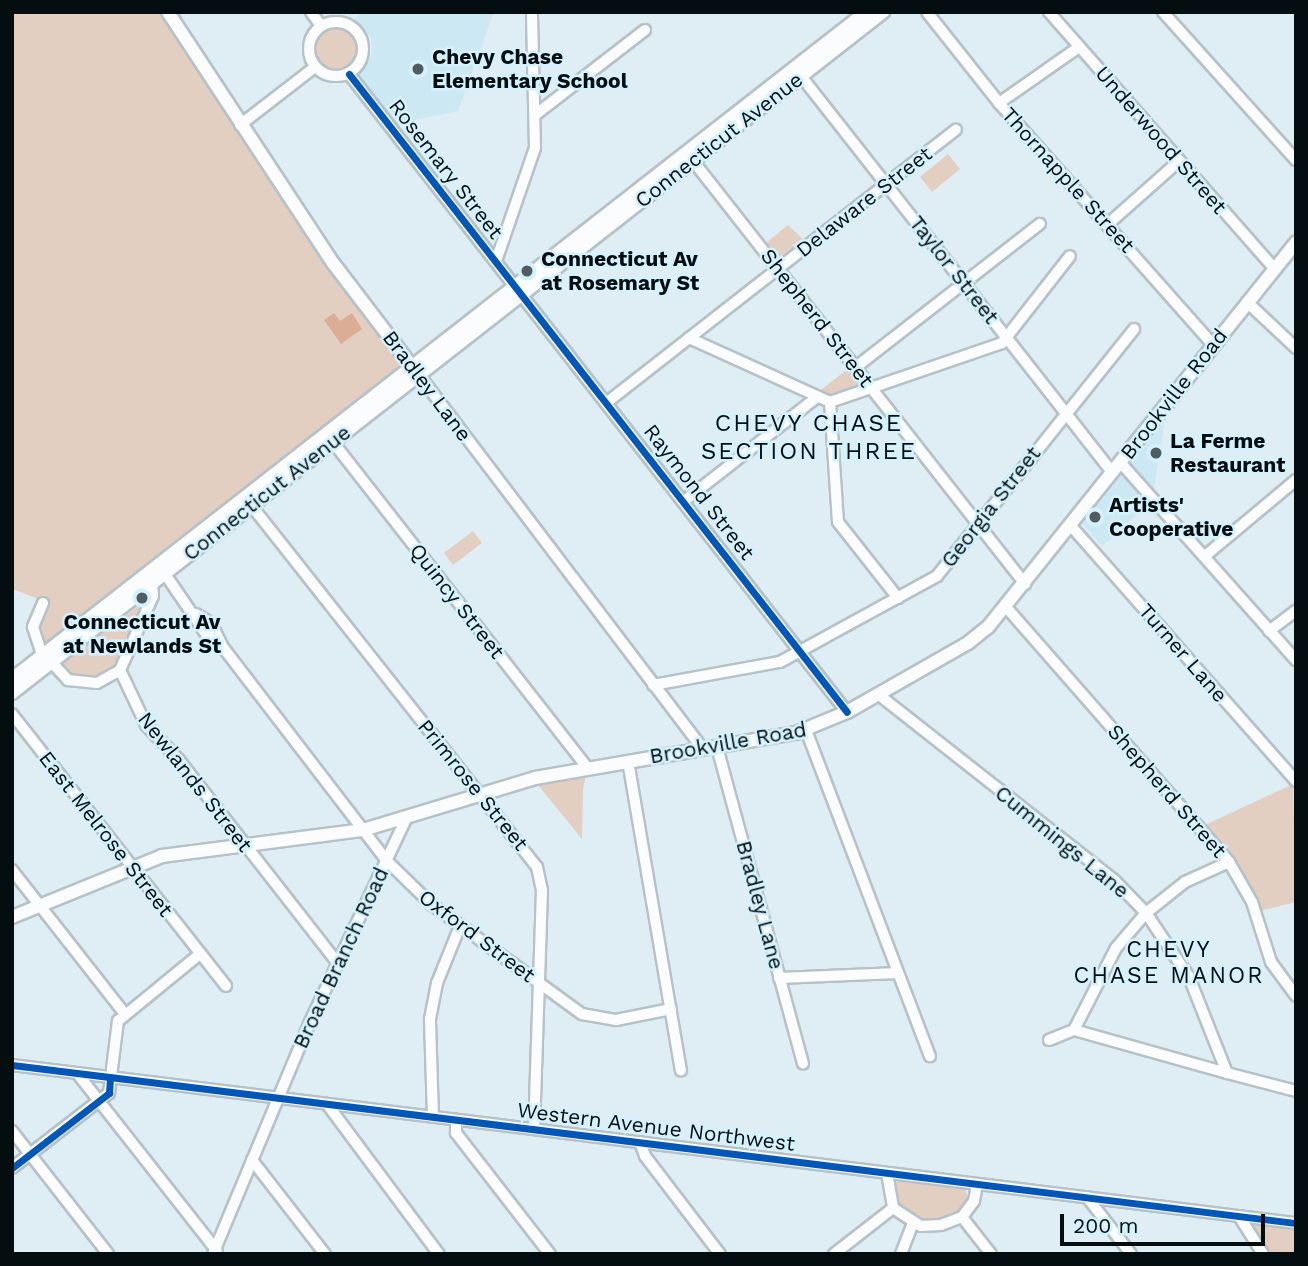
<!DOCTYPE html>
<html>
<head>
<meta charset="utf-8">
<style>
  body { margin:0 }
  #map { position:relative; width:1308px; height:1266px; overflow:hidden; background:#deeef4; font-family:"Work Sans",sans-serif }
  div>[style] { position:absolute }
  .built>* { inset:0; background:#cce8f2 }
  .green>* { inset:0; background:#e3cec2 }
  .round { border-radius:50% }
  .water>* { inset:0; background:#daad94 }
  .roads { filter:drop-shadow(2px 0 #b6c2c7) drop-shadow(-2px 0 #b6c2c7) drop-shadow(0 2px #b6c2c7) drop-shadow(0 -2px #b6c2c7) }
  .minor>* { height:10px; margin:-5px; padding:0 5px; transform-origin:5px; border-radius:5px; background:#fafcfd }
  .minor>.ring { margin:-5px; padding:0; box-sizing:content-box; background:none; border:10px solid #fafcfd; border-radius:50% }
  .major>* { height:12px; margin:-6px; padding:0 6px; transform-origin:6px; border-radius:6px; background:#fafcfd }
  .cycleway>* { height:7px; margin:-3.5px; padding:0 3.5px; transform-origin:3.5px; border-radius:3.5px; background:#0057b8 }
  .dots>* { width:19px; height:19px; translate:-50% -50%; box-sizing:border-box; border:4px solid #d4f2fe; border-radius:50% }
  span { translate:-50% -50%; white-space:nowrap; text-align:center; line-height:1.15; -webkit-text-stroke:5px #d4f2fe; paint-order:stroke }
  .poi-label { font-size:21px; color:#040e11; font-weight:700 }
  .left { translate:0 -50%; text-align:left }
  .street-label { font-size:21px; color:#040e11 }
  .neighbourhood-label { font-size:23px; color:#040e11; letter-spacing:2px }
  .quarter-label { font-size:24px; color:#040e11; letter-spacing:2px }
  .frame { position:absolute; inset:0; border:14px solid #040e11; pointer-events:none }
  .scale { position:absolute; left:1060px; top:1214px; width:205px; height:32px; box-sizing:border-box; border:4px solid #040e11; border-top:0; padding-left:9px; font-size:21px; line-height:24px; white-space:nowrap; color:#040e11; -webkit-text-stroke:5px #d4f2fe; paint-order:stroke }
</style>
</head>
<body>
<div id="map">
  <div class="built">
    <div style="clip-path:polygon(362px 12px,494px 12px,458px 111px,396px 124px,359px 74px,372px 54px,371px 38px,354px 18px)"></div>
    <div style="clip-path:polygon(1165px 420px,1152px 502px,1102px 546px,1083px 524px)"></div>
  </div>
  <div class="green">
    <div style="clip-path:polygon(12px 12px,159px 12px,327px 267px,402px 366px,44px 645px,39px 619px,49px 603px,12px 589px)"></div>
    <div class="round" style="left:314px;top:28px;width:44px;height:44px"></div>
    <div style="clip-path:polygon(948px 154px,960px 169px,932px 192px,920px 177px)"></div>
    <div style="clip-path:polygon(788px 225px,804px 240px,779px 257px,766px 243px)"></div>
    <div style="clip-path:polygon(849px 368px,860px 389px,830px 399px,817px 393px)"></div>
    <div style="clip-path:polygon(473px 531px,482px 543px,453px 565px,444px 553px)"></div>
    <div style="clip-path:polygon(149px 598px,115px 667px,90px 680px,71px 676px,60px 666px)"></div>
    <div style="clip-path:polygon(586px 775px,583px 789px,582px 839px,538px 785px)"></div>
    <div style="clip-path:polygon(1293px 784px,1296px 902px,1260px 911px,1238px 866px,1205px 825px)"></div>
    <div style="clip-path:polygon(900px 1180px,964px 1188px,969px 1200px,954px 1216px,920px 1220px,896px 1203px,892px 1185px)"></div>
    <div style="clip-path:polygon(1252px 1224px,1296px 1229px,1296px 1254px,1265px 1254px,1248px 1231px)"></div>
  </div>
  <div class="water">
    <div style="clip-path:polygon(334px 313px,340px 321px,352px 313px,362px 329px,341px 344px,324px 320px)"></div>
  </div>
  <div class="roads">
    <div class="minor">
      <div style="left:311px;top:12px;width:17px;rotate:54deg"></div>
      <div style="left:927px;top:12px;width:116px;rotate:51.6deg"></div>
      <div style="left:999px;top:103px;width:323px;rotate:48.5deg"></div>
      <div style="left:1049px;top:12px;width:341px;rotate:48.7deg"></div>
      <div style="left:1163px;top:12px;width:199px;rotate:48.1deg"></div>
      <div class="ring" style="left:309px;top:22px;width:44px;height:44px"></div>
      <div style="left:797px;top:71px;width:510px;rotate:51.85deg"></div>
      <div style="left:349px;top:74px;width:809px;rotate:52.03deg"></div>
      <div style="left:999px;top:103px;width:98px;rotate:-35deg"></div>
      <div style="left:535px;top:115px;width:139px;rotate:-37.7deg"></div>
      <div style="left:240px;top:125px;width:95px;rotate:-37.7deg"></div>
      <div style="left:690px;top:157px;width:543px;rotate:51.88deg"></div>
      <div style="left:1107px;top:225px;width:96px;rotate:-41.6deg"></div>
      <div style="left:496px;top:261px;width:120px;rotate:-71deg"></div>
      <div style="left:535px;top:148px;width:136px;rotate:-91.3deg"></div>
      <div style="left:1247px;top:302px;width:67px;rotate:43.2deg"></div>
      <div style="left:689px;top:338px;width:155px;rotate:24.4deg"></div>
      <div style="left:830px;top:402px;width:120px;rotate:86.2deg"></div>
      <div style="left:838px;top:522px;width:97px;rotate:51.7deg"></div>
      <div style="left:856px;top:367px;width:233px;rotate:-37.9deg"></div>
      <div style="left:419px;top:375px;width:470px;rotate:52.8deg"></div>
      <div style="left:830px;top:402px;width:182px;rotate:-18.9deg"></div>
      <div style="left:1002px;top:343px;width:110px;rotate:-52deg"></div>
      <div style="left:606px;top:403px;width:444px;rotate:-38deg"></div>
      <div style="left:329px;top:437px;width:420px;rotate:52deg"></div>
      <div style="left:1120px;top:462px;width:265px;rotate:48.4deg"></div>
      <div style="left:247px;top:500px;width:468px;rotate:51.7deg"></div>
      <div style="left:537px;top:867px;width:24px;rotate:78deg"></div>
      <div style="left:542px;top:890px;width:239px;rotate:91.9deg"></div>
      <div style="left:684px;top:501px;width:167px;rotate:-38deg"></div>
      <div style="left:1071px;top:526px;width:340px;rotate:48.6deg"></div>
      <div style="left:1205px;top:556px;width:119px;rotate:-39.9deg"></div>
      <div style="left:161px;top:568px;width:83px;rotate:55.7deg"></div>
      <div style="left:208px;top:637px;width:17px;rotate:33deg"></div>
      <div style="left:43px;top:603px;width:26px;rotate:113deg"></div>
      <div style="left:33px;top:627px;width:25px;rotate:72deg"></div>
      <div style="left:41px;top:651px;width:40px;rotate:47deg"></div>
      <div style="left:68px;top:680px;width:29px;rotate:6deg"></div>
      <div style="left:97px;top:683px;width:26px;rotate:-29deg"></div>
      <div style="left:120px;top:670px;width:81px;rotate:-66deg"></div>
      <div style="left:153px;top:596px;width:13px;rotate:-94deg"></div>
      <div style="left:1006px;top:607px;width:339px;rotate:48.8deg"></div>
      <div style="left:1229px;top:862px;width:46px;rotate:60.1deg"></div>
      <div style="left:1252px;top:902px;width:63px;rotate:72.4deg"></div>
      <div style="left:1271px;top:962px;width:42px;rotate:53.7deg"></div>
      <div style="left:196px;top:614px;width:17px;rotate:31deg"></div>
      <div style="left:211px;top:623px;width:25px;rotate:64deg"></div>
      <div style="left:222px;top:646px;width:271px;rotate:52.5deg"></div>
      <div style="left:387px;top:861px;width:62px;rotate:44.3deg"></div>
      <div style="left:431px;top:904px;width:187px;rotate:36.1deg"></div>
      <div style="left:582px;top:1014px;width:35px;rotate:10deg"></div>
      <div style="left:616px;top:1020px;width:56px;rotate:-11.3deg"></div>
      <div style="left:1269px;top:631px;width:34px;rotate:-37deg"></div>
      <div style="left:120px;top:670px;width:61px;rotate:64.7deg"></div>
      <div style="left:146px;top:725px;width:48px;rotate:46.7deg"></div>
      <div style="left:179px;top:760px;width:256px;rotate:52deg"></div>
      <div style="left:653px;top:685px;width:129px;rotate:-10.3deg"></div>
      <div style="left:780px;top:662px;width:179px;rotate:-28.7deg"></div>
      <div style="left:937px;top:576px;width:316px;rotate:-51.4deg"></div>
      <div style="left:879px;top:695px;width:300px;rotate:38.2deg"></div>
      <div style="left:1115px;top:881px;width:45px;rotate:45.9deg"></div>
      <div style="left:1146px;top:913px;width:77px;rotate:56.1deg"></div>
      <div style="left:1189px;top:977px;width:103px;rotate:68.4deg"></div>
      <div style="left:1227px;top:1073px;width:71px;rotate:14.6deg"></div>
      <div style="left:12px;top:714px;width:346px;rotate:51.8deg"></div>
      <div style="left:806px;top:730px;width:349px;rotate:69.2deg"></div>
      <div style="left:717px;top:747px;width:328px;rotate:74.8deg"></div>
      <div style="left:628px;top:761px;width:314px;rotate:80.3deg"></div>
      <div style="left:12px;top:870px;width:182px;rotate:51.9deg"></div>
      <div style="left:779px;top:978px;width:119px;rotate:-2.4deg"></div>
      <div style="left:1074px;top:1030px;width:159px;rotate:15.7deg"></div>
      <div style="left:1049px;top:1040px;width:27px;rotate:-22deg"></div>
      <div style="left:1074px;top:1030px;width:92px;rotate:-62.9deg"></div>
      <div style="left:1116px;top:948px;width:46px;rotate:-49.4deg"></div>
      <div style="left:1146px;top:913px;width:50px;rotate:-38.5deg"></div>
      <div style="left:1185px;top:882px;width:48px;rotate:-24.4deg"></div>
      <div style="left:12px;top:1065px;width:1294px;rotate:7.02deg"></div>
      <div style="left:77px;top:1073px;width:226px;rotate:51.8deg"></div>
      <div style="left:327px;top:1104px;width:187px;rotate:53.3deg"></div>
      <div style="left:433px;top:1117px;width:98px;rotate:-91.8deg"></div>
      <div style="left:430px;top:1019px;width:37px;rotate:-79deg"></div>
      <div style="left:437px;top:983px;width:61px;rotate:-68deg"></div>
      <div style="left:456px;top:1120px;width:13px;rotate:90deg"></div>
      <div style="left:456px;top:1133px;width:153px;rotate:52.2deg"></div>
      <div style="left:12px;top:1131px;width:156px;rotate:52deg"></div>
      <div style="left:640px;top:1142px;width:15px;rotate:70deg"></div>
      <div style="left:645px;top:1156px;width:123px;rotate:52.6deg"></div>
      <div style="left:252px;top:1160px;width:119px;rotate:52.2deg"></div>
      <div style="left:12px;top:1168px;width:123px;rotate:-37.7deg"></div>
      <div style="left:109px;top:1093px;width:73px;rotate:-82.9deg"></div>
      <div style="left:118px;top:1021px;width:106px;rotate:-39.3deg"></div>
      <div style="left:887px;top:1173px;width:36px;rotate:80deg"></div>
      <div style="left:893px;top:1208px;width:33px;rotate:33deg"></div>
      <div style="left:921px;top:1226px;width:20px;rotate:-3deg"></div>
      <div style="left:941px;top:1225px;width:22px;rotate:-21deg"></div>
      <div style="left:962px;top:1217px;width:20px;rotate:-53deg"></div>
      <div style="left:974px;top:1201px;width:17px;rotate:-80deg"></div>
      <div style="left:1087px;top:1197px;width:72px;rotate:52.3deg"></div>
      <div style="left:1239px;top:1216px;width:45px;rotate:57.7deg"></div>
      <div style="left:962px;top:1217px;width:47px;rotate:51.9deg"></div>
      <div style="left:213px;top:1254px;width:249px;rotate:-67.3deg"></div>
      <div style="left:309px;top:1024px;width:227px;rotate:-64.7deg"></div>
      <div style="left:834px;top:1254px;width:75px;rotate:-37.9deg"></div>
      <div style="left:901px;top:1254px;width:33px;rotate:-69deg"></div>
    </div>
    <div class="major">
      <div style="left:168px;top:12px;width:300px;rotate:56.7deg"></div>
      <div style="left:333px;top:263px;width:137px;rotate:52.7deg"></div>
      <div style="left:12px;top:679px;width:1084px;rotate:-37.99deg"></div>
      <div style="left:12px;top:693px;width:1106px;rotate:-38.02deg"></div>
      <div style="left:12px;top:917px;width:162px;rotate:-22.1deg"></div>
      <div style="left:162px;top:856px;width:203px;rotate:-7.4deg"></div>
      <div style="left:363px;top:830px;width:180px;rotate:-16.8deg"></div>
      <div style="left:535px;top:778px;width:265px;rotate:-9.8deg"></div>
      <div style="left:796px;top:733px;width:55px;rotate:-22.4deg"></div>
      <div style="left:847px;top:712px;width:139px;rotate:-29.7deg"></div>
      <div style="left:968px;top:643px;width:26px;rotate:-39deg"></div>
      <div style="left:988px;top:627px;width:493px;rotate:-51.3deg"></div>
    </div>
  </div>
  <div class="cycleway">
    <div style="left:349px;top:74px;width:809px;rotate:52.03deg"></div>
    <div style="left:12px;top:1065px;width:1294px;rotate:7.02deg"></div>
    <div style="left:12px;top:1168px;width:123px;rotate:-37.7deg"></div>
    <div style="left:109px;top:1093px;width:16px;rotate:-86deg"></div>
  </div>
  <div class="dots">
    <div style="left:418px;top:69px;background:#505c60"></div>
    <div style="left:527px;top:271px;background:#505c60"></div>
    <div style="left:1156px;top:453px;background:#505c60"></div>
    <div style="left:1095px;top:517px;background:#505c60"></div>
    <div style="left:142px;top:598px;background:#505c60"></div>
  </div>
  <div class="poi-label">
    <span class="left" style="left:432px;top:69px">Chevy Chase<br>Elementary School</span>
    <span class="left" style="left:541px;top:271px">Connecticut Av<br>at Rosemary St</span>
    <span class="left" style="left:1170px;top:453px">La Ferme<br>Restaurant</span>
    <span class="left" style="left:1109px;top:517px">Artists'<br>Cooperative</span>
    <span style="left:142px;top:634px">Connecticut Av<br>at Newlands St</span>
  </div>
  <div class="street-label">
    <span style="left:719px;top:140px;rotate:-38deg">Connecticut Avenue</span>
    <span style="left:1161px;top:140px;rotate:49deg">Underwood Street</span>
    <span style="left:446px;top:169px;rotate:52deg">Rosemary Street</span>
    <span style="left:1068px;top:180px;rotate:48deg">Thornapple Street</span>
    <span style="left:864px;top:202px;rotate:-38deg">Delaware Street</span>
    <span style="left:954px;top:270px;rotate:52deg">Taylor Street</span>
    <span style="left:817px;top:318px;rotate:52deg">Shepherd Street</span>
    <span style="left:427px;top:386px;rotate:53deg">Bradley Lane</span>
    <span style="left:1174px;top:394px;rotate:-52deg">Brookville Road</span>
    <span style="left:699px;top:492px;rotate:52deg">Raymond Street</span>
    <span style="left:267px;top:493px;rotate:-38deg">Connecticut Avenue</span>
    <span style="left:991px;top:507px;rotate:-52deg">Georgia Street</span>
    <span style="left:457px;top:601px;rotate:52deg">Quincy Street</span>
    <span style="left:1183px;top:653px;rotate:49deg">Turner Lane</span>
    <span style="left:728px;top:743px;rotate:-10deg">Brookville Road</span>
    <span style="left:195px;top:782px;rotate:52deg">Newlands Street</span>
    <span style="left:473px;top:785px;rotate:51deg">Primrose Street</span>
    <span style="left:1167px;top:791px;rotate:49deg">Shepherd Street</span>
    <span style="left:106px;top:834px;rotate:52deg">East Melrose Street</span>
    <span style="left:1062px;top:842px;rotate:39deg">Cummings Lane</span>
    <span style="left:760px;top:905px;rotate:75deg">Bradley Lane</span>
    <span style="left:477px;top:936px;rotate:37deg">Oxford Street</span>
    <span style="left:341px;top:958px;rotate:-65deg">Broad Branch Road</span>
    <span style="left:656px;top:1127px;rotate:7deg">Western Avenue Northwest</span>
  </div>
  <div class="neighbourhood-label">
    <span style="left:1169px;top:963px">CHEVY<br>CHASE MANOR</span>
  </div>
  <div class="quarter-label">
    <span style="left:809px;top:438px">CHEVY CHASE<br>SECTION THREE</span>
  </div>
  <div class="frame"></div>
  <div class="scale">200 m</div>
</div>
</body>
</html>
